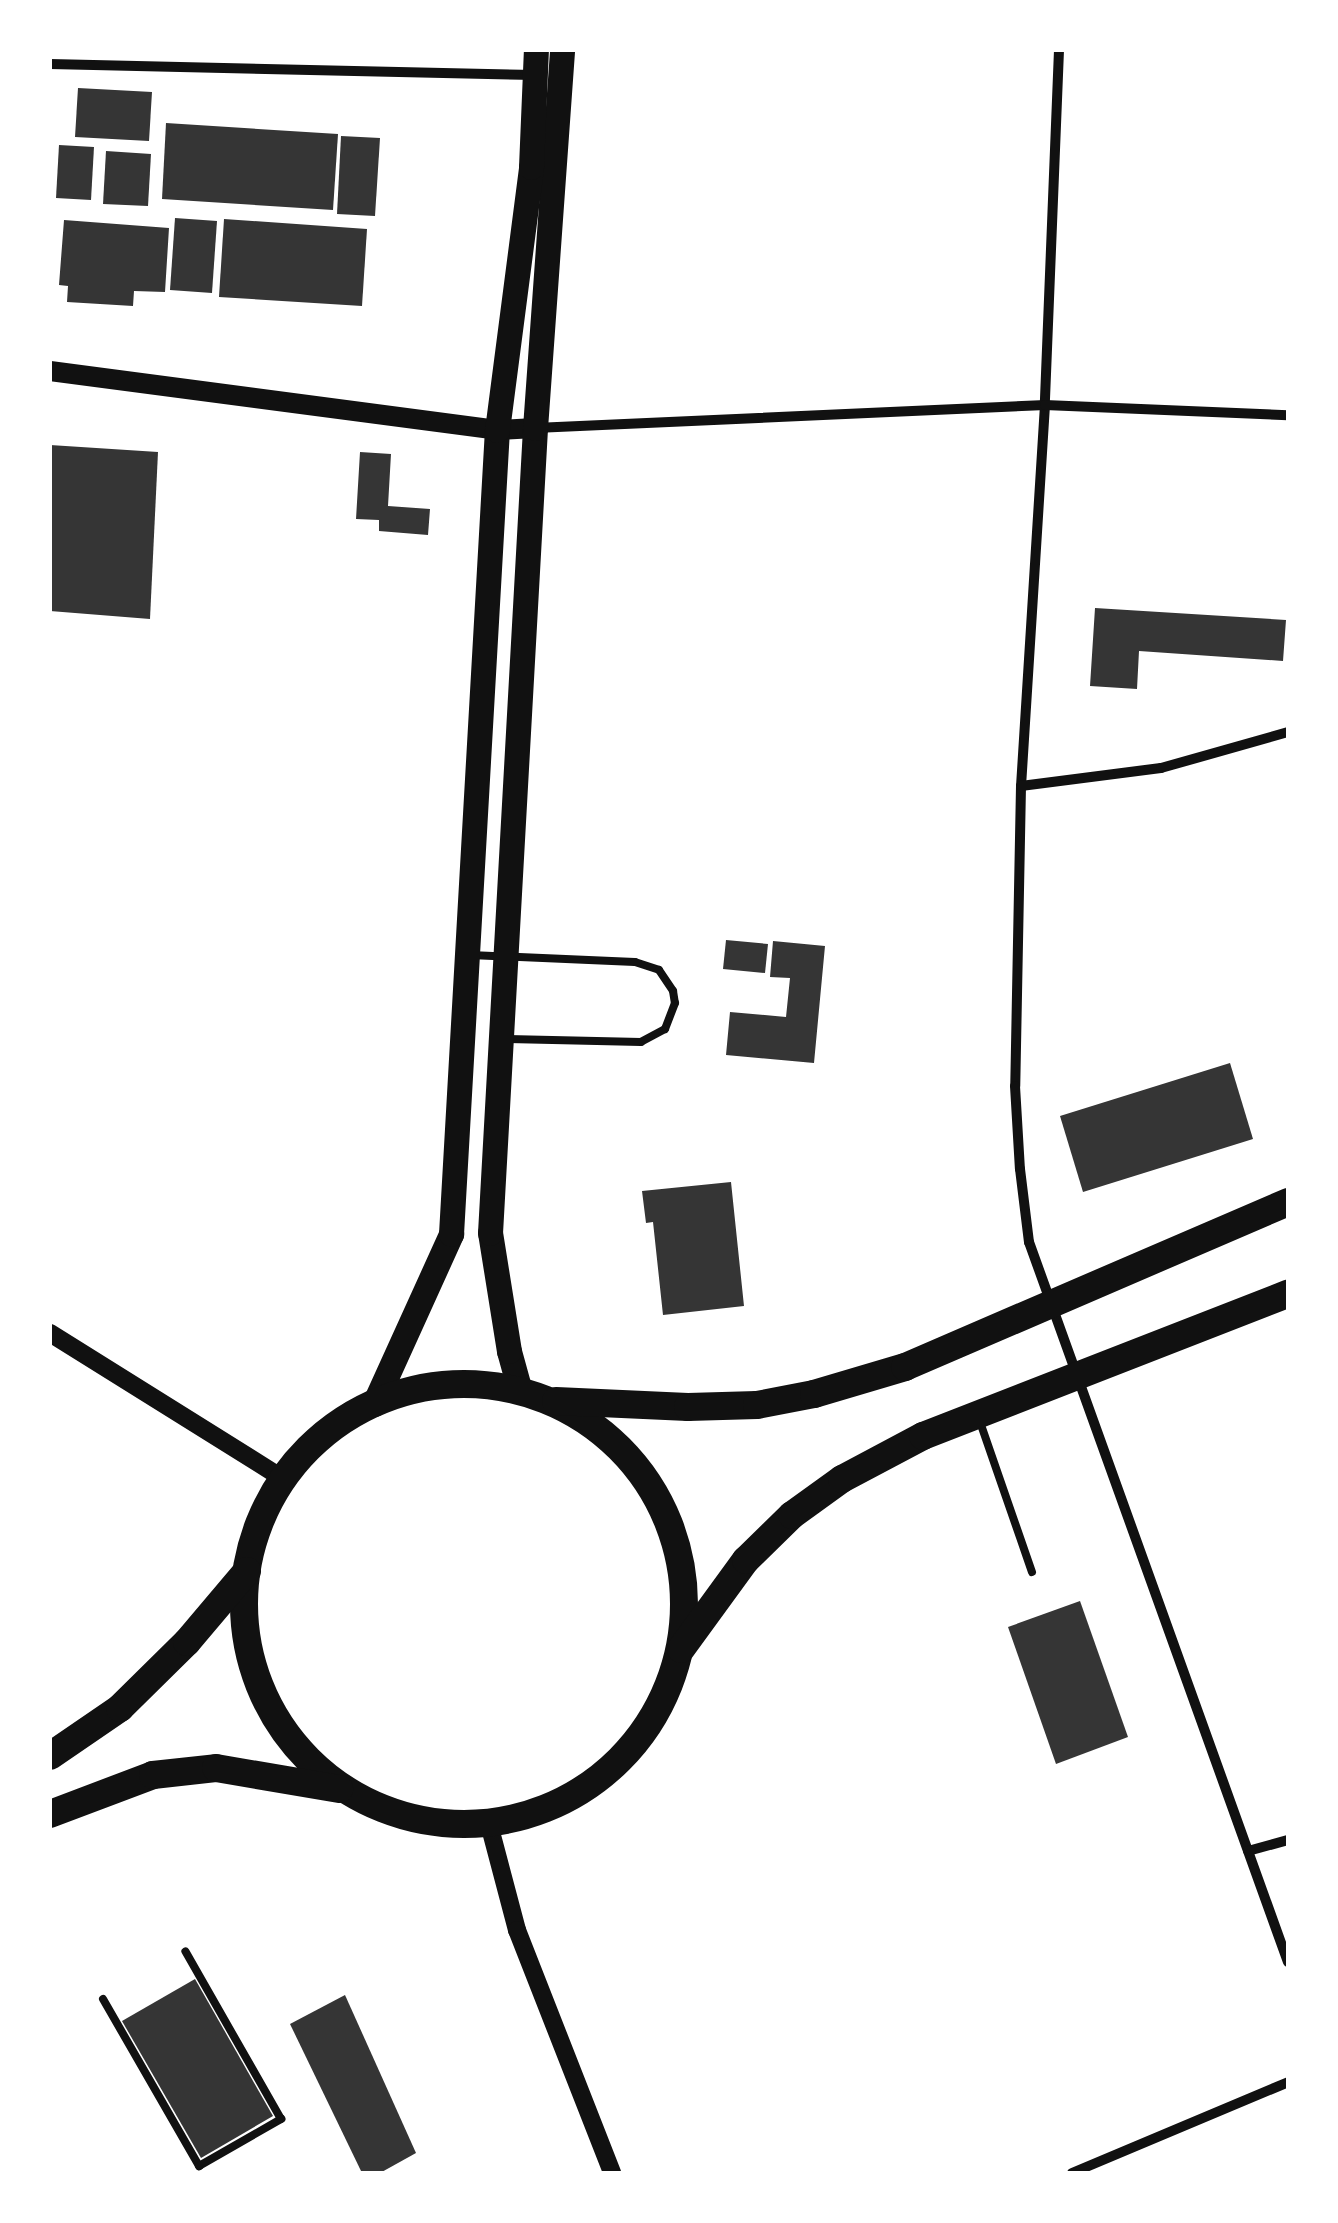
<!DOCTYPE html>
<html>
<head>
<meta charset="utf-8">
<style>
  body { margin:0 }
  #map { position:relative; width:1338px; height:2223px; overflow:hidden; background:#fff; font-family:Mulish,sans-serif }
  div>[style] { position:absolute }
  .building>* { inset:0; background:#353535 }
  .service>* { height:8px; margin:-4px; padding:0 4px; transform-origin:4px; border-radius:4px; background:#111 }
  .minor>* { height:10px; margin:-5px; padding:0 5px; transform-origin:5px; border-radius:5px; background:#111 }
  .tertiary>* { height:18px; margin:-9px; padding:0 9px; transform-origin:9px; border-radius:9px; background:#111 }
  .secondary>* { height:20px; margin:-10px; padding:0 10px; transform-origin:10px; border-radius:10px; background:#111 }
  .primary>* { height:25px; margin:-12.5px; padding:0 12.5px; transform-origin:12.5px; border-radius:12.5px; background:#111 }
  .trunk>* { height:28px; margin:-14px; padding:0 14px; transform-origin:14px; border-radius:14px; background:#111 }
  .trunk>.ring { margin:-14px; padding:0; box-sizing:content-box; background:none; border:28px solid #111; border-radius:50% }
  span { translate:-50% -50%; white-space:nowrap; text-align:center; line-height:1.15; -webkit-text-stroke:10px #fff; paint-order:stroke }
  .frame { position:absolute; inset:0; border:52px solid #fff; pointer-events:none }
</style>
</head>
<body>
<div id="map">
  <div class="building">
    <div style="clip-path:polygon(78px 88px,152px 92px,149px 141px,75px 137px)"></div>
    <div style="clip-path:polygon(166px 123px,338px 134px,333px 210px,162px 199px)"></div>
    <div style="clip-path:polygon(341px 136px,380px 138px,375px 216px,337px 214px)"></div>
    <div style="clip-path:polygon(59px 145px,94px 147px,91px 200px,56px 198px)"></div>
    <div style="clip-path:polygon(106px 151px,151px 154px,148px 206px,103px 204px)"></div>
    <div style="clip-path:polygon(175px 218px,217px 221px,212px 293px,170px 290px)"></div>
    <div style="clip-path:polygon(224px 219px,367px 229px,362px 306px,219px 297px)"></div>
    <div style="clip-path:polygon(64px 220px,169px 228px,165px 292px,134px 291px,133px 306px,67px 302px,68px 286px,59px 285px)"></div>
    <div style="clip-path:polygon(50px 445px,158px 452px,150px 619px,50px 611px)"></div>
    <div style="clip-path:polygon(360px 452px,391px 454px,388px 506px,430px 509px,428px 535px,379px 531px,379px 520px,356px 519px)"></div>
    <div style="clip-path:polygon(1095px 608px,1286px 620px,1283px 661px,1139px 651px,1137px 689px,1090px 686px)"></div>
    <div style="clip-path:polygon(726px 940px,768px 944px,765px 973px,723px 969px)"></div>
    <div style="clip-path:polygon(773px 941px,825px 946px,814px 1063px,726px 1055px,730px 1012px,786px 1017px,790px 978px,770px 977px)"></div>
    <div style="clip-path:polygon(1230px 1063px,1253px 1139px,1083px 1192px,1060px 1116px)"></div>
    <div style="clip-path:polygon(731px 1182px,744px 1306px,663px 1315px,653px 1222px,646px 1223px,642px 1191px)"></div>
    <div style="clip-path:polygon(1080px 1601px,1128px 1737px,1056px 1764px,1008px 1627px)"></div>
    <div style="clip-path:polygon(195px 1979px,273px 2116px,201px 2158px,122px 2021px)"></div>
    <div style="clip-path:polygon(345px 1995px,416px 2153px,380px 2173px,362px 2173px,290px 2024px)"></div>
  </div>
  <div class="service">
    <div style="left:470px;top:955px;width:165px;rotate:2.4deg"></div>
    <div style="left:635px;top:962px;width:25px;rotate:18deg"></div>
    <div style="left:659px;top:970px;width:25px;rotate:56deg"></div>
    <div style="left:673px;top:991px;width:12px;rotate:81deg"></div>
    <div style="left:675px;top:1003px;width:28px;rotate:111deg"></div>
    <div style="left:665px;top:1029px;width:27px;rotate:152deg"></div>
    <div style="left:641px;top:1042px;width:136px;rotate:-178.7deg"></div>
    <div style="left:979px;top:1419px;width:162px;rotate:70.9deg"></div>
    <div style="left:103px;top:1999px;width:193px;rotate:60.1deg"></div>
    <div style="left:199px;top:2166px;width:95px;rotate:-29.8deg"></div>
    <div style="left:281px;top:2119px;width:193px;rotate:-119.7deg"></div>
  </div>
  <div class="minor">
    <div style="left:1059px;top:50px;width:355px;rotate:92.3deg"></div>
    <div style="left:1045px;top:405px;width:382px;rotate:93.6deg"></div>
    <div style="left:1021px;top:786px;width:300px;rotate:91.1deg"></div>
    <div style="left:1015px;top:1086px;width:83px;rotate:86.6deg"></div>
    <div style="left:1020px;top:1169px;width:74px;rotate:83deg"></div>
    <div style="left:1029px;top:1242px;width:765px;rotate:70.22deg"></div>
    <div style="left:50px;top:64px;width:485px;rotate:1.3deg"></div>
    <div style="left:535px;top:428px;width:511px;rotate:-2.58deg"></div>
    <div style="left:1045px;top:405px;width:243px;rotate:2.4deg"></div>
    <div style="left:1021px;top:786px;width:141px;rotate:-7.3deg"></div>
    <div style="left:1161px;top:768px;width:132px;rotate:-15.8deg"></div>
    <div style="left:1248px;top:1851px;width:41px;rotate:-15.4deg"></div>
    <div style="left:1072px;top:2173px;width:234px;rotate:-22.8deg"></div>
  </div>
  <div class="tertiary">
    <div style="left:50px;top:1333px;width:276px;rotate:32deg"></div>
    <div style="left:489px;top:1824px;width:110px;rotate:75.2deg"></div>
    <div style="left:517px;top:1930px;width:261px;rotate:68.6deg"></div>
  </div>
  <div class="secondary">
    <div style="left:50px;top:371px;width:451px;rotate:7.5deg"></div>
    <div style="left:497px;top:430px;width:38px;rotate:-3deg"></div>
  </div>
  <div class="primary">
    <div style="left:520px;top:1391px;width:41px;rotate:-105.4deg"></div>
    <div style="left:509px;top:1351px;width:120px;rotate:-99.1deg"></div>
    <div style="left:490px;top:1233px;width:806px;rotate:-86.8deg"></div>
    <div style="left:535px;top:428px;width:379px;rotate:-85.9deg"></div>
    <div style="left:374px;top:1404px;width:187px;rotate:-65.6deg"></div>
    <div style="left:451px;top:1234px;width:805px;rotate:-86.73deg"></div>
    <div style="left:497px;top:430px;width:265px;rotate:-82.6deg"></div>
    <div style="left:531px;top:167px;width:117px;rotate:-87.6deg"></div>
  </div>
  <div class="trunk">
    <div class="ring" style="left:244px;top:1384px;width:412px;height:412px"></div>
    <div style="left:556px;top:1401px;width:132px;rotate:2.6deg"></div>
    <div style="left:688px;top:1407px;width:69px;rotate:-1.7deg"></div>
    <div style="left:757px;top:1405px;width:58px;rotate:-10.9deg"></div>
    <div style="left:814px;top:1394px;width:95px;rotate:-16.5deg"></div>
    <div style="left:905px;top:1367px;width:417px;rotate:-23.3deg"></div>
    <div style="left:681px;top:1649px;width:110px;rotate:-53.9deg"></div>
    <div style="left:746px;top:1560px;width:64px;rotate:-44.4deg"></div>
    <div style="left:792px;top:1515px;width:62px;rotate:-35.8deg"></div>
    <div style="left:842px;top:1479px;width:92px;rotate:-28deg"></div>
    <div style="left:923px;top:1436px;width:392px;rotate:-21.3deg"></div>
    <div style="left:50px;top:1756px;width:85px;rotate:-34.4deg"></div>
    <div style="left:120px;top:1708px;width:94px;rotate:-44.6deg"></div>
    <div style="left:187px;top:1642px;width:93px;rotate:-49.8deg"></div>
    <div style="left:50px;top:1814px;width:110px;rotate:-20.7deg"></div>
    <div style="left:153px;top:1775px;width:63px;rotate:-6.3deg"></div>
    <div style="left:216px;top:1768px;width:125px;rotate:9.7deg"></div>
  </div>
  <div class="frame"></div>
</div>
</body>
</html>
